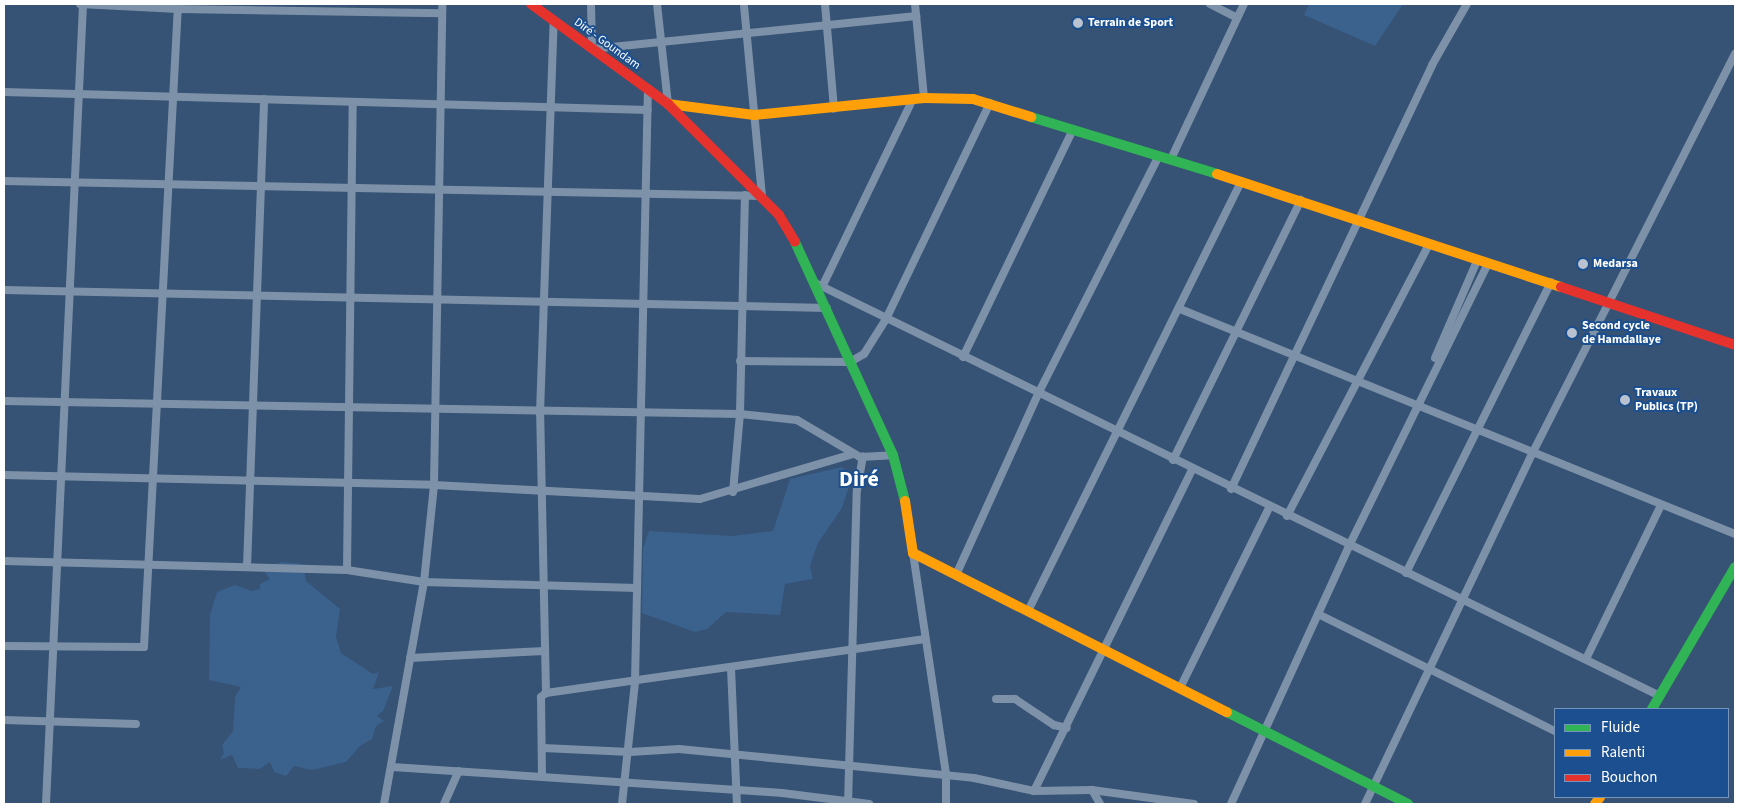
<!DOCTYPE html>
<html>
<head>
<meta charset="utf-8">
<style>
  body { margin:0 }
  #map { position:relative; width:1739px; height:808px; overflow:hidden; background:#365274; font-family:"Source Sans 3",sans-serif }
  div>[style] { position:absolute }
  .water>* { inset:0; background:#3b618d }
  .street>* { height:8px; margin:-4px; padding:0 4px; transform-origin:4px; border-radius:4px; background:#7d92a8 }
  .fast>* { height:10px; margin:-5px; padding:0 5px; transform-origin:5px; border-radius:5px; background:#30b455 }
  .slow>* { height:10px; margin:-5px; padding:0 5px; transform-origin:5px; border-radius:5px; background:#ff9f0a }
  .jam>* { height:10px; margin:-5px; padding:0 5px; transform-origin:5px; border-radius:5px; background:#e5322d }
  .dots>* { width:14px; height:14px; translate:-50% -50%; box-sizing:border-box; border:2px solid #1b4f8f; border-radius:50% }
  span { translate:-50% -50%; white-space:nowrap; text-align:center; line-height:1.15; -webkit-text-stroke:4px #1b4f8f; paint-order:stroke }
  .poi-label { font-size:12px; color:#fff; font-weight:700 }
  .left { translate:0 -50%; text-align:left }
  .street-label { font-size:12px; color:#fff }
  .town-label { font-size:22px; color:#fff; font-weight:700 }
  .frame { position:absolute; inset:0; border:5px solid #fff; pointer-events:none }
  .legend { position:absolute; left:1554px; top:708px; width:175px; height:90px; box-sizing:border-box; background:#1b4f8f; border:1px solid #7695bc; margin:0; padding:6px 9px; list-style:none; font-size:15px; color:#fff }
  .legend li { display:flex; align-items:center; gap:10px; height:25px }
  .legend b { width:25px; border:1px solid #7695bc }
</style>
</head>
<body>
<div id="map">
  <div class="water">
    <div style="clip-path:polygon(1309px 4px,1403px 4px,1375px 46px,1304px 15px)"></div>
    <div style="clip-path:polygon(842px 467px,852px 477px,842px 508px,818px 543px,810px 566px,813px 579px,785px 584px,780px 615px,726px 612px,707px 629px,695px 632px,642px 613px,643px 548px,649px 531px,732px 536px,773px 531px,790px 479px)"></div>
    <div style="clip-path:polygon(283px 562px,303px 564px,306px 581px,340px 609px,336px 637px,341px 653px,373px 674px,379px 672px,373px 689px,393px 686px,383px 711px,377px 716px,384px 721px,376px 726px,372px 739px,360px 746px,346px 762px,312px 770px,294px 766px,286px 776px,274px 772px,270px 762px,260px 769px,238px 768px,232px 755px,220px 760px,224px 753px,222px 745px,233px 731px,235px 697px,241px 687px,209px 680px,210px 615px,217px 592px,235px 585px,252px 591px,260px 589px,260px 584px,270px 579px,262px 568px)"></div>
  </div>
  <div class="street">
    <div style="left:80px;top:4px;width:98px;rotate:2.9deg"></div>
    <div style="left:178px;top:9px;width:264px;rotate:0.9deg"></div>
    <div style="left:591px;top:4px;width:45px;rotate:88.7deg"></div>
    <div style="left:592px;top:49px;width:326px;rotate:-5.8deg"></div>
    <div style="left:657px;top:4px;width:101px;rotate:83.7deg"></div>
    <div style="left:825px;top:4px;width:105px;rotate:85.1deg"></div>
    <div style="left:915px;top:4px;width:94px;rotate:84.5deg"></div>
    <div style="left:1210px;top:4px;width:30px;rotate:27deg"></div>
    <div style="left:4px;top:92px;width:644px;rotate:1.6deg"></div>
    <div style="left:1171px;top:159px;width:171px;rotate:-64.8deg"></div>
    <div style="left:4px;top:181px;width:758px;rotate:1.13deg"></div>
    <div style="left:762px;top:196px;width:193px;rotate:-95.4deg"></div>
    <div style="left:813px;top:282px;width:943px;rotate:26.05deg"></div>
    <div style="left:823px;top:285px;width:207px;rotate:-64.2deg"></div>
    <div style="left:4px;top:290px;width:823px;rotate:1.25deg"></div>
    <div style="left:1180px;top:309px;width:599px;rotate:22.07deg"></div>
    <div style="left:963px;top:357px;width:253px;rotate:-64.2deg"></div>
    <div style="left:1435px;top:358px;width:106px;rotate:-66.6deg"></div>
    <div style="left:740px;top:361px;width:110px;rotate:0.5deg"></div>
    <div style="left:850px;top:362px;width:16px;rotate:-30deg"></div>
    <div style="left:864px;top:354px;width:41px;rotate:-57.8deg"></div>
    <div style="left:886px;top:319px;width:240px;rotate:-64.3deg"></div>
    <div style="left:4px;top:401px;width:736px;rotate:1.01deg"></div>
    <div style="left:740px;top:414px;width:57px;rotate:6deg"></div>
    <div style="left:797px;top:420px;width:73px;rotate:30.4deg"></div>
    <div style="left:860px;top:457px;width:33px;rotate:-3deg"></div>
    <div style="left:1173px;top:460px;width:290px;rotate:-63.8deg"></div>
    <div style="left:4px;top:475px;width:430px;rotate:1.3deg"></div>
    <div style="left:434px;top:485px;width:266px;rotate:3deg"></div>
    <div style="left:700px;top:499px;width:159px;rotate:-16.4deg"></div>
    <div style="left:1231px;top:489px;width:469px;rotate:-64.6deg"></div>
    <div style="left:1432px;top:65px;width:70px;rotate:-60.2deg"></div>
    <div style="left:733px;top:492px;width:78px;rotate:-84.9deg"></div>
    <div style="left:740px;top:414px;width:219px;rotate:-88.7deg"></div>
    <div style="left:1287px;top:516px;width:307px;rotate:-62.4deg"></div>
    <div style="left:913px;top:553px;width:224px;rotate:81.5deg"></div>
    <div style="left:946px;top:775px;width:29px;rotate:90deg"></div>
    <div style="left:4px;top:561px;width:343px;rotate:1.5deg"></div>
    <div style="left:347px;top:570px;width:78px;rotate:8.9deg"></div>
    <div style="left:424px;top:582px;width:213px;rotate:1.6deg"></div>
    <div style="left:247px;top:567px;width:468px;rotate:-87.9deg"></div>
    <div style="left:347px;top:570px;width:468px;rotate:-89.3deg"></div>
    <div style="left:1406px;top:573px;width:325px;rotate:-63.5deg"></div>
    <div style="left:956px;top:575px;width:199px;rotate:-65.6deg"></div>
    <div style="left:1038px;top:394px;width:267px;rotate:-63.1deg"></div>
    <div style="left:1028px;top:611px;width:480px;rotate:-63.6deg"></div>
    <div style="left:1318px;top:614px;width:264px;rotate:26.3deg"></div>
    <div style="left:4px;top:646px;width:140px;rotate:0.4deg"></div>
    <div style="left:144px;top:647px;width:644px;rotate:-86.97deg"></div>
    <div style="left:410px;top:658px;width:135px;rotate:-3deg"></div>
    <div style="left:1586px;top:659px;width:171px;rotate:-64deg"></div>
    <div style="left:731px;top:668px;width:136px;rotate:87.5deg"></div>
    <div style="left:1180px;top:688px;width:201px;rotate:-63.7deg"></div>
    <div style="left:546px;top:693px;width:280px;rotate:-91.2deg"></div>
    <div style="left:540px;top:413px;width:392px;rotate:-88deg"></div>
    <div style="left:996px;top:699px;width:19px"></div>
    <div style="left:1015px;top:699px;width:47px;rotate:33.7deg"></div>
    <div style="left:1054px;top:725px;width:13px;rotate:13deg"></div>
    <div style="left:4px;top:720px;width:132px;rotate:1.7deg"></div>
    <div style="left:543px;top:748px;width:87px;rotate:2.6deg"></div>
    <div style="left:630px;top:752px;width:49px;rotate:-3.5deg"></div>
    <div style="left:679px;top:749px;width:296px;rotate:5.6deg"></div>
    <div style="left:974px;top:778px;width:61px;rotate:12.2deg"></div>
    <div style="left:1034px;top:791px;width:58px;rotate:-1deg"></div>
    <div style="left:1092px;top:790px;width:103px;rotate:7.8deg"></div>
    <div style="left:392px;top:767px;width:391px;rotate:3.8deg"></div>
    <div style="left:782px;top:793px;width:88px;rotate:7.2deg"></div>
    <div style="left:542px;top:777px;width:80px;rotate:-90.7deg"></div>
    <div style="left:541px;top:697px;width:6px;rotate:-39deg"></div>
    <div style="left:546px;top:693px;width:383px;rotate:-8.1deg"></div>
    <div style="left:1092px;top:790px;width:16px;rotate:60deg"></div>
    <div style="left:1034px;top:791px;width:358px;rotate:-63.8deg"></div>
    <div style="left:46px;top:804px;width:801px;rotate:-87.35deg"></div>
    <div style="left:384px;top:804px;width:226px;rotate:-79.8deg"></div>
    <div style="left:424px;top:582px;width:98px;rotate:-84.1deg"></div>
    <div style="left:434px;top:485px;width:481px;rotate:-89deg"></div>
    <div style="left:444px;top:804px;width:36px;rotate:-66deg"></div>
    <div style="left:622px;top:804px;width:123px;rotate:-83.9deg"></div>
    <div style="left:635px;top:682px;width:594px;rotate:-88.75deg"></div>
    <div style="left:848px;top:804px;width:314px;rotate:-88.4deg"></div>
    <div style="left:857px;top:490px;width:34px;rotate:-80deg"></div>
    <div style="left:1231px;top:804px;width:284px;rotate:-65.4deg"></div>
    <div style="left:1349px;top:546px;width:314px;rotate:-63.8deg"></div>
    <div style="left:1365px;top:804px;width:388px;rotate:-64.5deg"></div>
    <div style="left:1532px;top:454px;width:449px;rotate:-63.1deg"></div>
  </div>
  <div class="fast">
    <div style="left:1031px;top:117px;width:195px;rotate:17deg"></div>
    <div style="left:795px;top:242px;width:234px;rotate:65.3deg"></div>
    <div style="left:893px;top:455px;width:48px;rotate:75.4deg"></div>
    <div style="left:1652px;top:709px;width:164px;rotate:-59.7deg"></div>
    <div style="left:1227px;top:712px;width:203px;rotate:26.9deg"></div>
  </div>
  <div class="slow">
    <div style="left:668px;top:104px;width:87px;rotate:7.3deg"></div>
    <div style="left:754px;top:115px;width:171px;rotate:-5.7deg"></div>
    <div style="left:924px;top:98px;width:49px;rotate:1.2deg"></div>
    <div style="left:973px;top:99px;width:61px;rotate:17.2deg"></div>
    <div style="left:1217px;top:174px;width:362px;rotate:18.2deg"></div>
    <div style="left:905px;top:501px;width:53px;rotate:81.3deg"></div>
    <div style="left:913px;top:553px;width:352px;rotate:26.9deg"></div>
    <div style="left:1595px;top:804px;width:9px;rotate:-54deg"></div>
  </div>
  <div class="jam">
    <div style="left:531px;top:4px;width:170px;rotate:36.1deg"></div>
    <div style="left:668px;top:104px;width:157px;rotate:45deg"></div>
    <div style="left:779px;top:215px;width:31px;rotate:59deg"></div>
    <div style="left:1561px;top:287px;width:183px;rotate:18.4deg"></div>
  </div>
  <div class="dots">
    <div style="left:1078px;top:23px;background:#b9c2ce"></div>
    <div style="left:1583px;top:264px;background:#b9c2ce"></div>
    <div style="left:1572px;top:333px;background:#b9c2ce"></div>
    <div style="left:1625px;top:400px;background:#b9c2ce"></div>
  </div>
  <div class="poi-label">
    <span class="left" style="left:1088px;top:23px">Terrain de Sport</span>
    <span class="left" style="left:1593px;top:264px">Medarsa</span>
    <span class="left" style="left:1582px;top:333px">Second cycle<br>de Hamdallaye</span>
    <span class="left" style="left:1635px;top:400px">Travaux<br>Publics (TP)</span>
  </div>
  <div class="street-label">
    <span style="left:607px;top:44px;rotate:36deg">Diré - Goundam</span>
  </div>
  <div class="town-label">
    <span style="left:859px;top:480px">Diré</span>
  </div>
  <div class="frame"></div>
  <ul class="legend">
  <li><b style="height:6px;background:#30b455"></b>Fluide</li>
  <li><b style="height:6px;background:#ff9f0a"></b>Ralenti</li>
  <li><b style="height:6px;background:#e5322d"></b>Bouchon</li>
  </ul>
</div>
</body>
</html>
